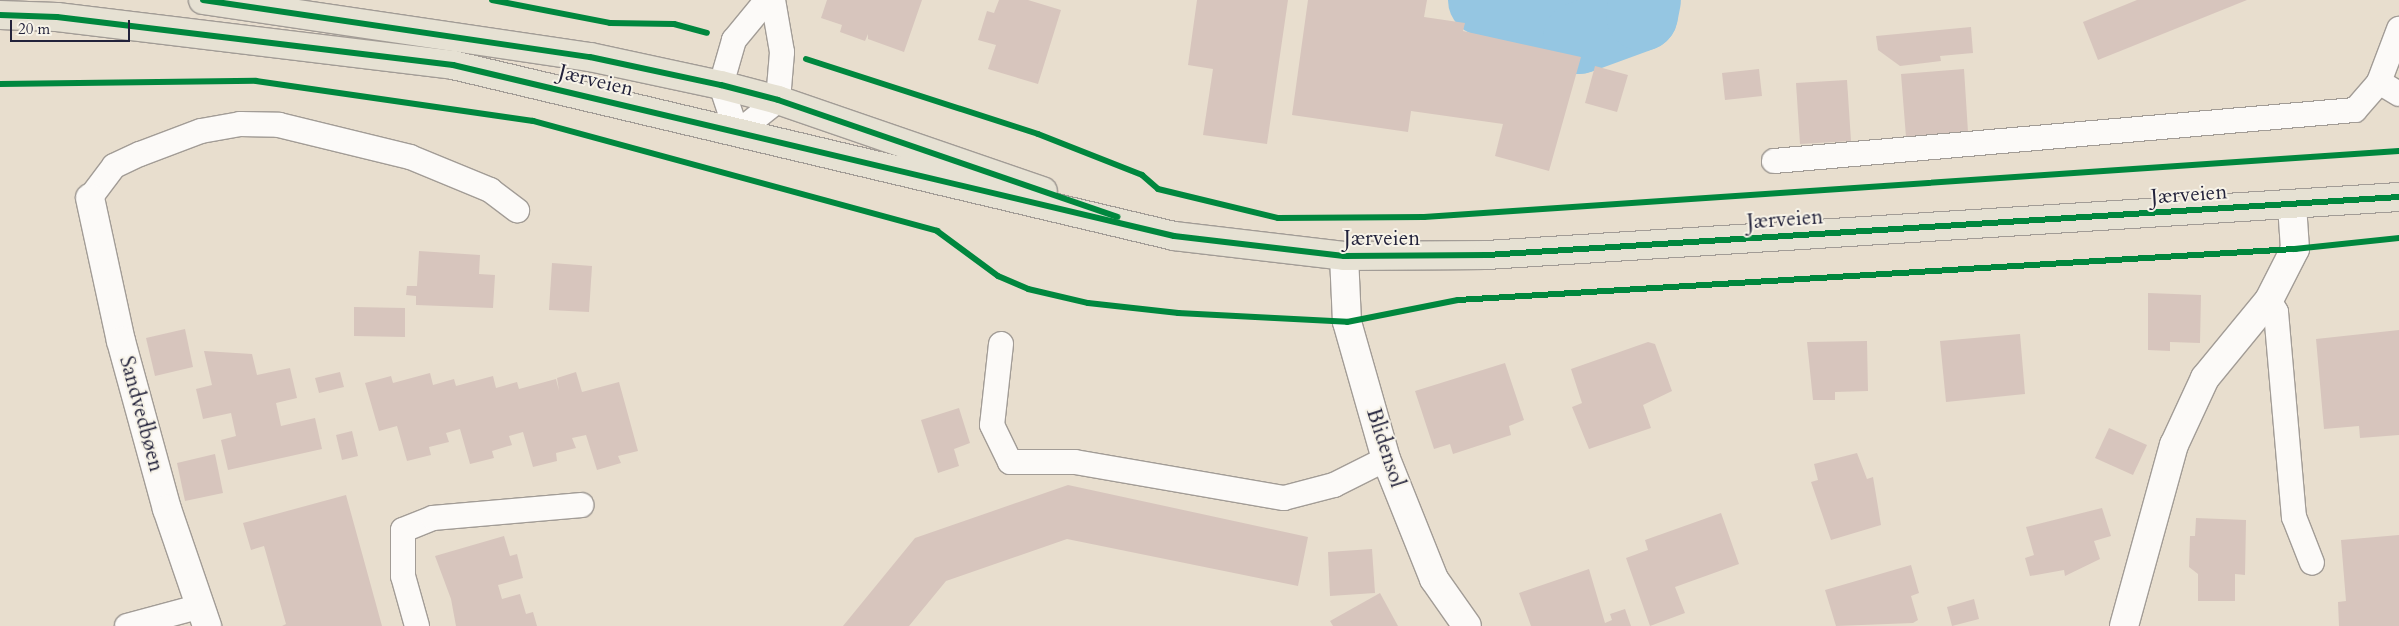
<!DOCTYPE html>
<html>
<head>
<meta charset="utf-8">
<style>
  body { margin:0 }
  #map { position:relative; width:2399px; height:626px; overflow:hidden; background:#e8dece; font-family:Cardo,serif }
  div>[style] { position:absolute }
  .green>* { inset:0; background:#c4d49e }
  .river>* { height:72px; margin:-36px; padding:0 36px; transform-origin:36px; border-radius:36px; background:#95c6e2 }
  .building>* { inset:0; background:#d7c5bd }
  .roads { filter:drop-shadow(1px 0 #a29c96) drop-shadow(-1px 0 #a29c96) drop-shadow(0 1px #a29c96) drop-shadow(0 -1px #a29c96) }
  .service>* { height:24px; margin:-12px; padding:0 12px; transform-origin:12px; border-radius:12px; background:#fcfaf8 }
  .minor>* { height:28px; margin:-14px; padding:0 14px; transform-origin:14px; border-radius:14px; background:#fcfaf8 }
  .primary>* { height:28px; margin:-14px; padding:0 14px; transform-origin:14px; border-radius:14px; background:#e6e1d3 }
  .cycleway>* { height:6px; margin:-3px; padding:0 3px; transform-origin:3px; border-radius:3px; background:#00873e }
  span { translate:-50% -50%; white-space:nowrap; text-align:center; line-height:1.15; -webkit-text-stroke:4px #f7f3e8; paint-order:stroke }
  .street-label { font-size:21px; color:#22223b }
  .scale { position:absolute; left:10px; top:20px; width:120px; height:22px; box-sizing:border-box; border:2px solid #22223b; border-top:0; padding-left:6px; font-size:15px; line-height:18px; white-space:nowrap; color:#22223b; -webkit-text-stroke:4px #f7f3e8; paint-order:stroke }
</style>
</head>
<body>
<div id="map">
  <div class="green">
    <div style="clip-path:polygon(1461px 0,1533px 0,1501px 17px)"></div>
  </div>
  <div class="river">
    <div style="left:1484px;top:0;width:102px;rotate:21.8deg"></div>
    <div style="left:1579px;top:38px;width:67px;rotate:-20.1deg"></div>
    <div style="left:1642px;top:15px;width:15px;rotate:-79deg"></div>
  </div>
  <div class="building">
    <div style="clip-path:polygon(827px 0,922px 0,904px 52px,868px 39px,868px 34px,865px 41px,840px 32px,842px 25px,821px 18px)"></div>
    <div style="clip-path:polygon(999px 0,1028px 0,1061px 10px,1038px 84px,988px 69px,996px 45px,978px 40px,987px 11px,994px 13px)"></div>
    <div style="clip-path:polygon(1197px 0,1288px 0,1267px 144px,1203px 135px,1213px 69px,1188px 65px)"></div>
    <div style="clip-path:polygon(1308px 0,1427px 0,1424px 17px,1465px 23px,1463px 31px,1581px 57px,1549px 171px,1495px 156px,1503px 124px,1411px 111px,1408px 132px,1292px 115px)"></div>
    <div style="clip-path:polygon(2137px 0,2247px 0,2098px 60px,2083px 22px)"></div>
    <div style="clip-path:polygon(1971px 27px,1973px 53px,1940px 56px,1941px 61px,1900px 66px,1878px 50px,1876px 36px)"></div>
    <div style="clip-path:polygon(1595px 66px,1628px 75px,1617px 112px,1585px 103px)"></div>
    <div style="clip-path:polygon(1759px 69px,1762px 96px,1725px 100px,1722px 73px)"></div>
    <div style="clip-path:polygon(1964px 69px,1968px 132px,1929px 135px,1930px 141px,1916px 142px,1916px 136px,1906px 137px,1901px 74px)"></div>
    <div style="clip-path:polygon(1847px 80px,1851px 141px,1800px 144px,1796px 83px)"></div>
    <div style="clip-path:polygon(419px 251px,480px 255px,479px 274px,495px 275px,493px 308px,416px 305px,416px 296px,406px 295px,407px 286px,417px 286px)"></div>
    <div style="clip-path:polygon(552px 263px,592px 266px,589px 312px,549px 310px)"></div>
    <div style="clip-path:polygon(2148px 293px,2201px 295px,2200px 343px,2170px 342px,2170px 351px,2148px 350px)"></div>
    <div style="clip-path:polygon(354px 307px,405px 308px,405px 337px,354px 336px)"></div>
    <div style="clip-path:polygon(185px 329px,193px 367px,155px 376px,146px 338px)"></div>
    <div style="clip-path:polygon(2399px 330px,2399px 435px,2360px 438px,2359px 426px,2324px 429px,2316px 339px)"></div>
    <div style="clip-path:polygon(2020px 334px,2025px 394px,1946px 402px,1940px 341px)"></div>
    <div style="clip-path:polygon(1867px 341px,1868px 391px,1835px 392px,1835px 400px,1813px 400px,1807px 342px)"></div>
    <div style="clip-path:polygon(1648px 342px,1655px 344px,1672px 391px,1643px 405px,1651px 428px,1589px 449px,1572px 407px,1582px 403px,1571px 369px)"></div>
    <div style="clip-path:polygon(204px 351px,252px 354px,257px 375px,290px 368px,297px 398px,276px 403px,281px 426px,315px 418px,322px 449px,228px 470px,221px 440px,236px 436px,231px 413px,203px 419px,196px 389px,212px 385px)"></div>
    <div style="clip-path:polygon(1505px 363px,1524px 420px,1509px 426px,1511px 435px,1453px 454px,1450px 444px,1434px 449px,1415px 391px)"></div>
    <div style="clip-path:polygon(340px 372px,344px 387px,319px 393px,315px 378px)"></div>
    <div style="clip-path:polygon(576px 372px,582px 392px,619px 382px,638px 451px,618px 456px,621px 463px,597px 470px,586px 435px,572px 438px,576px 448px,556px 453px,557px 461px,533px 467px,523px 432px,509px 436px,512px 445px,492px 451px,494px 458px,470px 464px,460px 429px,446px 433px,449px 442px,429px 447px,431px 455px,407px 461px,397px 426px,379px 431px,365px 383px,391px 376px,393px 383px,430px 373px,433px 385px,454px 379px,456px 386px,493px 376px,496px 388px,517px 382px,519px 389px,556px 379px,559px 391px,557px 378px)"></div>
    <div style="clip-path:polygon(959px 408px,970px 443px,954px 449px,959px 466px,938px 473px,921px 420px)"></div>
    <div style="clip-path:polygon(2109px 428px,2147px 445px,2133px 475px,2095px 458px)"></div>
    <div style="clip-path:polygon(352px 431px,358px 456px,342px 460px,336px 435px)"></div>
    <div style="clip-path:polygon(1857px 453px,1867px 479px,1873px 477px,1881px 525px,1831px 540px,1811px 482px,1818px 480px,1814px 464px)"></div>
    <div style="clip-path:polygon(215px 454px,223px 493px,185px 501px,177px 463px)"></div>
    <div style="clip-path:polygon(1068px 485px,1308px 537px,1298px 586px,1067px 539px,946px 581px,909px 626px,843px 626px,915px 538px)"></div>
    <div style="clip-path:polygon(346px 495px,382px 626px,282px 626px,286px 624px,264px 546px,251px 550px,243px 523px)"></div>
    <div style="clip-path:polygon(2102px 508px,2111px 536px,2094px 541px,2100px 559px,2065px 576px,2064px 570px,2030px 576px,2025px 558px,2034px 555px,2026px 527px)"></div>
    <div style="clip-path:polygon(1721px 513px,1739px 564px,1675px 587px,1685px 613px,1650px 626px,1626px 558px,1648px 550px,1645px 540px)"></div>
    <div style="clip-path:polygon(2196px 518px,2246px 520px,2245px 575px,2235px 574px,2235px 601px,2198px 601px,2198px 574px,2189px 567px,2190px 536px,2195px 536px)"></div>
    <div style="clip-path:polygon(2399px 535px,2399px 626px,2339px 626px,2338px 602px,2346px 601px,2341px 540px)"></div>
    <div style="clip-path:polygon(504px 536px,510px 556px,517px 554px,523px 578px,498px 585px,502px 599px,520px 594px,526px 614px,533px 612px,537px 626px,456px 626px,451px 599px,435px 556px)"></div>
    <div style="clip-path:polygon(1372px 549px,1375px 593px,1330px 596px,1328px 552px)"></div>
    <div style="clip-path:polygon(1911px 565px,1919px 593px,1911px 596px,1918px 620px,1913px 623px,1836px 626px,1825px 590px)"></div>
    <div style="clip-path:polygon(1589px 569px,1605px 623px,1612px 620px,1610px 614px,1625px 609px,1631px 626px,1531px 626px,1519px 593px)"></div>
    <div style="clip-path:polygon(1380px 593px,1398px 626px,1333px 626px,1330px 621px)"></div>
    <div style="clip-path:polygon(1974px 599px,1979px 619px,1952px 626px,1947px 607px)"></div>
  </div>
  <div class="roads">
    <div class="service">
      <div style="left:767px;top:0;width:52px;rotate:129.5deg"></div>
      <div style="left:734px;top:40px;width:47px;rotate:106.1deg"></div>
      <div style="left:721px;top:85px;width:51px;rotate:71.6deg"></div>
      <div style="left:737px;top:133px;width:53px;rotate:-38.8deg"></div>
      <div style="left:778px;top:100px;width:48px;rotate:-85.2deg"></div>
      <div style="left:782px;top:52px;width:53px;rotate:-99.8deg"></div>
      <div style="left:2379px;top:82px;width:23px;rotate:31deg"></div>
      <div style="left:1774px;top:161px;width:583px;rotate:-5.02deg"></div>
      <div style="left:2355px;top:110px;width:37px;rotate:-49deg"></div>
      <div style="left:2379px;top:82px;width:57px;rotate:-69.3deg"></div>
      <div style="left:90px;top:198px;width:40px;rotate:-53deg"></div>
      <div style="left:114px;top:166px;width:29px;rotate:-25deg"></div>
      <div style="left:140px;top:154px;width:65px;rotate:-20.7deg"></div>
      <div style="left:201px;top:131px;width:40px;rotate:-10deg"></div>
      <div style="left:240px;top:124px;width:39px;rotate:1deg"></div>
      <div style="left:279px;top:125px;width:135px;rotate:13.7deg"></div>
      <div style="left:410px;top:157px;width:87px;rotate:22.4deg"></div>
      <div style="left:490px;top:190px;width:34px;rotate:37deg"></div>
      <div style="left:2269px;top:300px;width:14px;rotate:60deg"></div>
      <div style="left:2276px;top:312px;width:206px;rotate:85deg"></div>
      <div style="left:2294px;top:517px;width:49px;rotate:68.6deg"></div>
      <div style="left:1001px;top:344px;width:81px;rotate:96.3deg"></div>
      <div style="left:992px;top:425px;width:41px;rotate:64.1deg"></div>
      <div style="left:1010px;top:462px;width:65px"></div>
      <div style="left:1075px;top:462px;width:212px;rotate:9.8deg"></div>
      <div style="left:1284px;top:498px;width:52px;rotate:-14.6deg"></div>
      <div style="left:1334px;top:485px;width:58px;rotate:-26.6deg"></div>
      <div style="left:127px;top:626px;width:77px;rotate:-15.1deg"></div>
      <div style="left:417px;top:626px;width:52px;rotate:-105.6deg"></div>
      <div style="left:403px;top:576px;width:46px;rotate:-90deg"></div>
      <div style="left:403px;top:530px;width:32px;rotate:-22deg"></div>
      <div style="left:433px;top:518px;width:149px;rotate:-5deg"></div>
    </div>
    <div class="minor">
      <div style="left:90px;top:198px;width:146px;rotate:77.8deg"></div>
      <div style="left:121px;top:341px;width:174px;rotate:74.7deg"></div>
      <div style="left:167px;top:509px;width:124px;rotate:71.1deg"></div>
      <div style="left:1344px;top:256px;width:66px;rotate:87.4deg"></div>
      <div style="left:1347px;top:322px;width:142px;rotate:74.1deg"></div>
      <div style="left:1386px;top:459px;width:129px;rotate:68.2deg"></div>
      <div style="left:1434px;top:579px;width:57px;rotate:54.9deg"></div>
      <div style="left:2124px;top:626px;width:188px;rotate:-74.6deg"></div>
      <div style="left:2174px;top:445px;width:74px;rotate:-65.2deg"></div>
      <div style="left:2205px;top:378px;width:101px;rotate:-50.6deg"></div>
      <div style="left:2269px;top:300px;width:57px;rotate:-63deg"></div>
      <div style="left:2295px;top:249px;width:44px;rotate:-93.9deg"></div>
    </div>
    <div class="primary">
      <div style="left:203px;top:0;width:391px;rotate:8.4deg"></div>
      <div style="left:590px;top:57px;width:134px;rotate:12.1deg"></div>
      <div style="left:721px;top:85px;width:59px;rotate:14.7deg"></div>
      <div style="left:778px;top:100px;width:280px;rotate:19deg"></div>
      <div style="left:0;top:15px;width:57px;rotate:2deg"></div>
      <div style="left:57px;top:17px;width:399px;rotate:6.9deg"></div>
      <div style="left:453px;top:65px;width:741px;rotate:13.34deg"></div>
      <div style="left:1174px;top:236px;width:171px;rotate:6.7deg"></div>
      <div style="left:1344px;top:256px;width:143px;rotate:-0.4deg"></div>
      <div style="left:1487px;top:255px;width:914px;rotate:-3.64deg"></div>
    </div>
  </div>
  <div class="cycleway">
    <div style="left:203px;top:0;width:391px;rotate:8.4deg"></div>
    <div style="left:590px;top:57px;width:134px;rotate:12.1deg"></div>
    <div style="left:721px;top:85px;width:59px;rotate:14.7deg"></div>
    <div style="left:778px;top:100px;width:359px;rotate:19deg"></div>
    <div style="left:492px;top:0;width:120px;rotate:11deg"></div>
    <div style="left:610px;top:23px;width:64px;rotate:0.9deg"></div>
    <div style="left:674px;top:24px;width:34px;rotate:15deg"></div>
    <div style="left:0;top:15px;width:57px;rotate:2deg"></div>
    <div style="left:57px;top:17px;width:399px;rotate:6.9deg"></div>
    <div style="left:453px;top:65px;width:741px;rotate:13.34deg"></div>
    <div style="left:1174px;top:236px;width:171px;rotate:6.7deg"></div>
    <div style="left:1344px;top:256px;width:143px;rotate:-0.4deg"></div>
    <div style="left:1487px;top:255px;width:914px;rotate:-3.64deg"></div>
    <div style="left:806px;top:59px;width:244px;rotate:17.9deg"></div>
    <div style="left:1038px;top:134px;width:112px;rotate:21.5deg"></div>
    <div style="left:1142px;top:175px;width:21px;rotate:41deg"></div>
    <div style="left:1158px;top:189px;width:123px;rotate:13.6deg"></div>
    <div style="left:1278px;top:218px;width:146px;rotate:-0.4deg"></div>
    <div style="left:1424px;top:217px;width:977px;rotate:-3.87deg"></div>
    <div style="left:0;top:84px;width:256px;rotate:-0.7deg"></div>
    <div style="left:256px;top:81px;width:280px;rotate:8.2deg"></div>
    <div style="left:533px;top:121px;width:419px;rotate:15.2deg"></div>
    <div style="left:937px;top:231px;width:76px;rotate:36.4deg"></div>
    <div style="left:998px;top:276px;width:33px;rotate:23deg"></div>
    <div style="left:1028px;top:289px;width:62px;rotate:13.1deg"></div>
    <div style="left:1088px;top:303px;width:91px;rotate:6.3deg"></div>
    <div style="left:1178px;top:313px;width:169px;rotate:3deg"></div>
    <div style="left:1347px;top:322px;width:113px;rotate:-11.2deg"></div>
    <div style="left:1458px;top:300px;width:839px;rotate:-3.49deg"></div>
    <div style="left:2295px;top:249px;width:105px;rotate:-6deg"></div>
  </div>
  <div class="street-label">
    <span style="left:596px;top:81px;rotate:14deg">Jærveien</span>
    <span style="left:2189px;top:195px;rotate:-4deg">Jærveien</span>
    <span style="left:1785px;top:220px;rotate:-4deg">Jærveien</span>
    <span style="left:1382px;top:239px">Jærveien</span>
    <span style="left:141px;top:414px;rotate:75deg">Sandvedbøen</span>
    <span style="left:1385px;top:448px;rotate:72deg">Blidensol</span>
  </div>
  <div class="scale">20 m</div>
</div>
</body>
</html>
